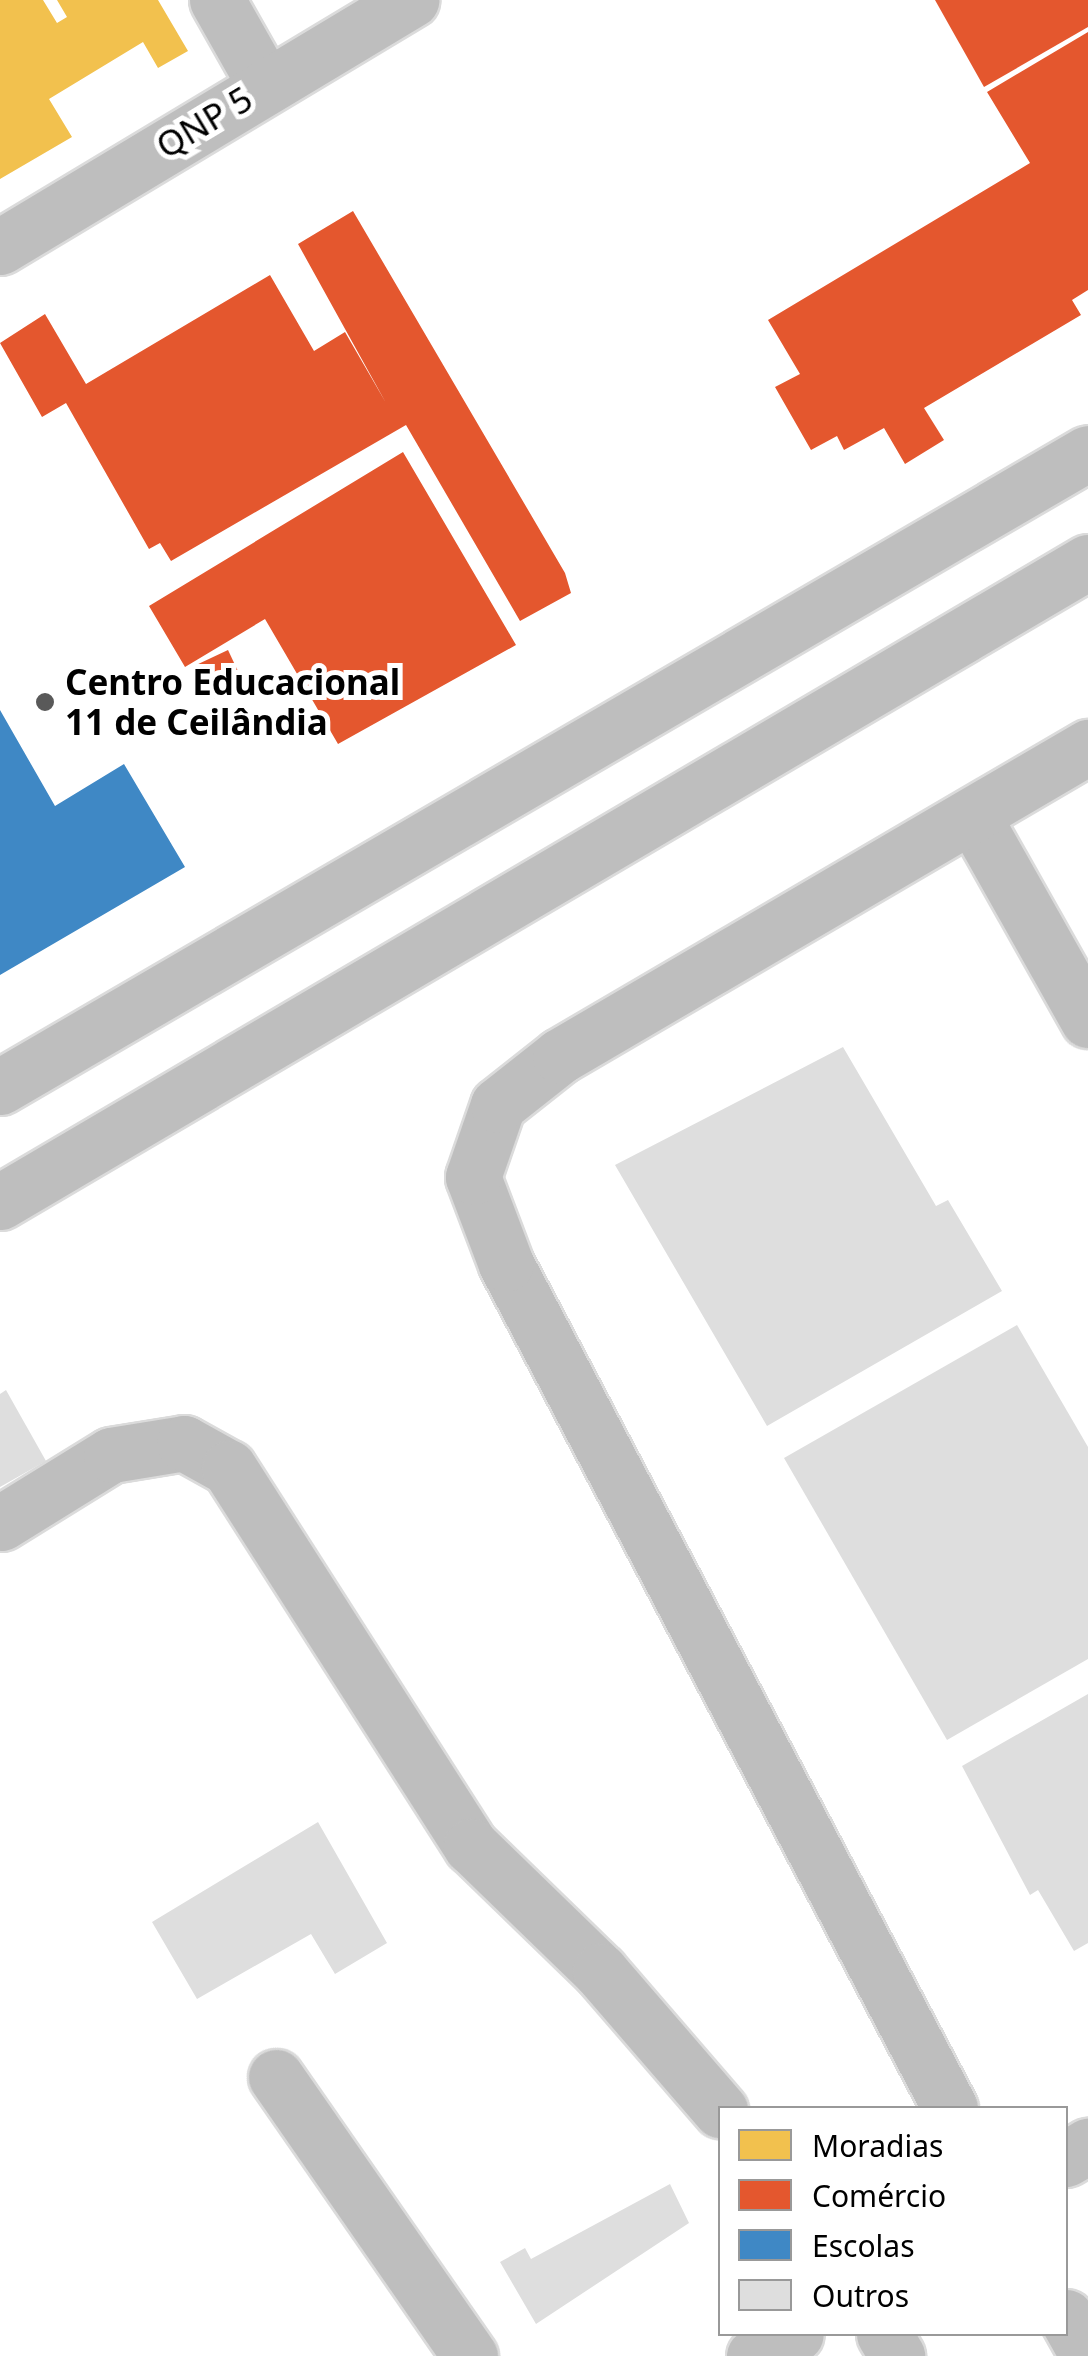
<!DOCTYPE html>
<html>
<head>
<meta charset="utf-8">
<style>
  body { margin:0 }
  #map { position:relative; width:1088px; height:2356px; overflow:hidden; background:#fff; font-family:"Noto Sans",sans-serif }
  div>[style] { position:absolute }
  .homes>* { inset:0; background:#f2c14e }
  .shops>* { inset:0; background:#e4572e }
  .schools>* { inset:0; background:#3f88c5 }
  .building>* { inset:0; background:#dedede }
  .roads { filter:drop-shadow(2px 0 #dbdbdb) drop-shadow(-2px 0 #dbdbdb) drop-shadow(0 2px #dbdbdb) drop-shadow(0 -2px #dbdbdb) }
  .minor>* { height:55px; margin:-27.5px; padding:0 27.5px; transform-origin:27.5px; border-radius:27.5px; background:#bebebe }
  .major>* { height:55px; margin:-27.5px; padding:0 27.5px; transform-origin:27.5px; border-radius:27.5px; background:#bebebe }
  .dots>* { width:28px; height:28px; translate:-50% -50%; box-sizing:border-box; border:5px solid #fff; border-radius:50% }
  span { translate:-50% -50%; white-space:nowrap; text-align:center; line-height:1.15; -webkit-text-stroke:10px #fff; paint-order:stroke }
  .street-label { font-size:35px; color:#000 }
  .poi-label { font-size:35px; color:#000; font-weight:700 }
  .left { translate:0 -50%; text-align:left }
  .legend { position:absolute; left:718px; top:2106px; width:350px; height:230px; box-sizing:border-box; background:#fff; border:2px solid #999; margin:0; padding:12px 18px; list-style:none; font-size:30px; color:#000 }
  .legend li { display:flex; align-items:center; gap:20px; height:50px }
  .legend b { width:50px; border:2px solid #999 }
</style>
</head>
<body>
<div id="map">
  <div class="homes">
    <div style="clip-path:polygon(0 0,43px 0,57px 23px,67px 17px,57px 0,158px 0,188px 51px,158px 68px,143px 42px,49px 99px,72px 137px,0 179px)"></div>
  </div>
  <div class="shops">
    <div style="clip-path:polygon(935px 0,1088px 0,1088px 27px,984px 87px)"></div>
    <div style="clip-path:polygon(1088px 32px,1088px 290px,1072px 300px,1081px 315px,924px 408px,944px 440px,905px 464px,884px 428px,844px 450px,837px 436px,811px 450px,775px 387px,800px 374px,768px 320px,1030px 163px,987px 92px)"></div>
    <div style="clip-path:polygon(353px 211px,565px 573px,571px 593px,520px 621px,406px 425px,171px 561px,160px 543px,149px 549px,66px 403px,42px 417px,0 343px,45px 314px,86px 384px,270px 275px,314px 351px,345px 332px,386px 403px,298px 244px)"></div>
    <div style="clip-path:polygon(403px 452px,516px 645px,338px 744px,265px 619px,185px 667px,149px 606px)"></div>
    <div style="clip-path:polygon(228px 650px,244px 684px,211px 700px,194px 666px)"></div>
  </div>
  <div class="schools">
    <div style="clip-path:polygon(0 710px,55px 806px,124px 764px,185px 867px,0 975px)"></div>
  </div>
  <div class="building">
    <div style="clip-path:polygon(843px 1047px,936px 1206px,948px 1200px,1002px 1291px,767px 1426px,615px 1165px)"></div>
    <div style="clip-path:polygon(1017px 1325px,1088px 1447px,1088px 1659px,947px 1740px,784px 1458px)"></div>
    <div style="clip-path:polygon(6px 1390px,46px 1461px,0 1487px,0 1394px)"></div>
    <div style="clip-path:polygon(1088px 1694px,1088px 1943px,1074px 1951px,1038px 1890px,1030px 1895px,962px 1766px)"></div>
    <div style="clip-path:polygon(318px 1822px,387px 1943px,335px 1974px,311px 1934px,197px 1999px,152px 1922px)"></div>
    <div style="clip-path:polygon(670px 2184px,689px 2223px,536px 2324px,500px 2262px,525px 2248px,531px 2259px)"></div>
  </div>
  <div class="roads">
    <div class="minor">
      <div style="left:217px;top:0;width:98px;rotate:60.5deg"></div>
      <div style="left:0;top:247px;width:480px;rotate:-31deg"></div>
      <div style="left:974px;top:818px;width:232px;rotate:60.6deg"></div>
      <div style="left:1px;top:1523px;width:129px;rotate:-31.7deg"></div>
      <div style="left:111px;top:1455px;width:74px;rotate:-9.3deg"></div>
      <div style="left:184px;top:1443px;width:51px;rotate:29.1deg"></div>
      <div style="left:229px;top:1468px;width:449px;rotate:57.4deg"></div>
      <div style="left:471px;top:1846px;width:180px;rotate:44.1deg"></div>
      <div style="left:600px;top:1971px;width:184px;rotate:49.2deg"></div>
      <div style="left:276px;top:2077px;width:340px;rotate:55.2deg"></div>
      <div style="left:950px;top:2108px;width:954px;rotate:-117.75deg"></div>
      <div style="left:506px;top:1264px;width:93px;rotate:-110.8deg"></div>
      <div style="left:473px;top:1177px;width:76px;rotate:-70.9deg"></div>
      <div style="left:498px;top:1105px;width:79px;rotate:-38.3deg"></div>
      <div style="left:560px;top:1056px;width:612px;rotate:-30.34deg"></div>
      <div style="left:1066px;top:2159px;width:26px;rotate:-31deg"></div>
      <div style="left:1066px;top:2317px;width:45px;rotate:60.6deg"></div>
      <div style="left:884px;top:2334px;width:26px;rotate:59deg"></div>
      <div style="left:754px;top:2356px;width:47px;rotate:-27.6deg"></div>
    </div>
    <div class="major">
      <div style="left:0;top:1087px;width:1259px;rotate:-30.23deg"></div>
      <div style="left:0;top:1202px;width:1262px;rotate:-30.47deg"></div>
    </div>
  </div>
  <div class="dots">
    <div style="left:45px;top:702px;background:#595959"></div>
  </div>
  <div class="street-label">
    <span style="left:204px;top:122px;rotate:-31deg">QNP 5</span>
  </div>
  <div class="poi-label">
    <span class="left" style="left:65px;top:702px">Centro Educacional<br>11 de Ceilândia</span>
  </div>
  <ul class="legend">
  <li><b style="height:28px;background:#f2c14e"></b>Moradias</li>
  <li><b style="height:28px;background:#e4572e"></b>Comércio</li>
  <li><b style="height:28px;background:#3f88c5"></b>Escolas</li>
  <li><b style="height:28px;background:#dedede"></b>Outros</li>
  </ul>
</div>
</body>
</html>
